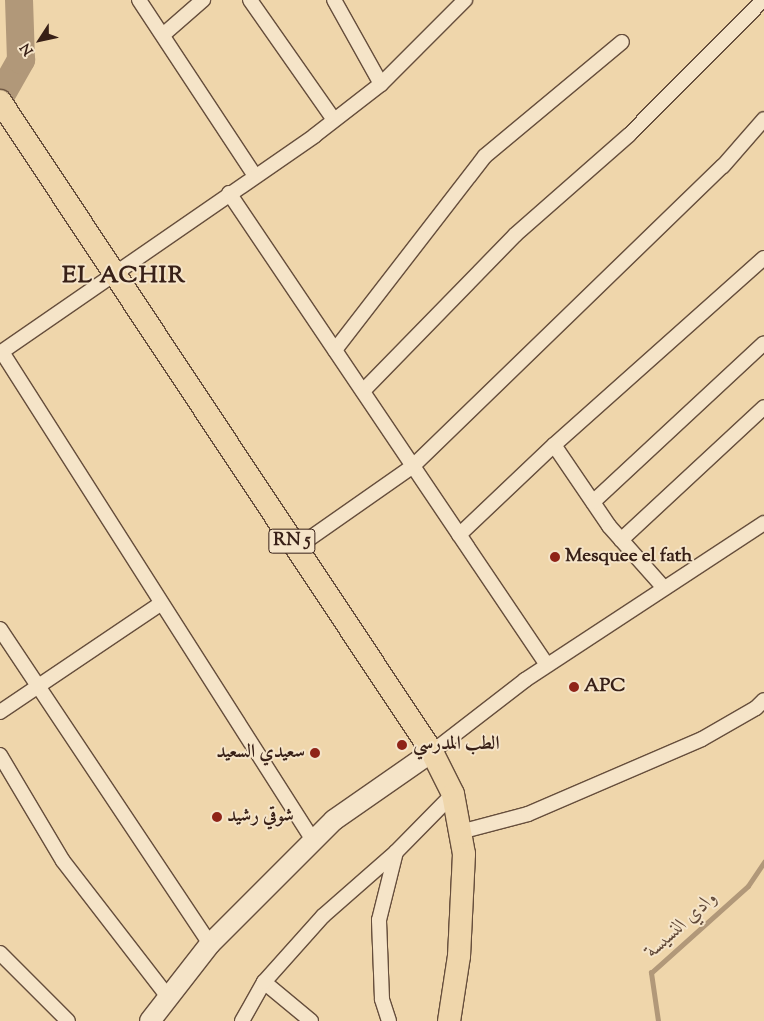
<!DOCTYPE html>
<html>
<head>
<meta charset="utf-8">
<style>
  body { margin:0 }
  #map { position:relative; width:764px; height:1021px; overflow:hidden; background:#efd6ab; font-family:"Sorts Mill Goudy",Amiri,serif }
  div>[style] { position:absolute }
  .stream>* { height:4.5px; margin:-2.25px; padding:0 2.25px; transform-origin:2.25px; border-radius:2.25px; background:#b19879 }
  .river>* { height:28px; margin:-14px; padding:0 14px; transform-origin:14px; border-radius:14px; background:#b19879 }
  .roads { filter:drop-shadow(1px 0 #664e3c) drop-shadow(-1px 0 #664e3c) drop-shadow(0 1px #664e3c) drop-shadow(0 -1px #664e3c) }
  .street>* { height:14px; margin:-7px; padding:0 7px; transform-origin:7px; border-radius:7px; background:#f5e4c8 }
  .secondary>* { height:20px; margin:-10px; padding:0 10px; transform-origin:10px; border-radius:10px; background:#f5e4c8 }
  .primary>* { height:22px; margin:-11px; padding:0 11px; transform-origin:11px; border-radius:11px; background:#efd6ab }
  .dots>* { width:14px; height:14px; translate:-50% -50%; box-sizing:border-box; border:2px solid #f5e4c8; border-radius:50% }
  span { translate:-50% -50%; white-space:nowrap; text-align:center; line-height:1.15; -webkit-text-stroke:4px #f5e4c8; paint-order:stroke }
  .shield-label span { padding:1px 4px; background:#f5e4c8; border:1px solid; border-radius:4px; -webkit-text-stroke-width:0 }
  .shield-label { font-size:18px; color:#382017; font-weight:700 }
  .poi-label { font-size:19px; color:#382017; font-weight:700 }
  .left { translate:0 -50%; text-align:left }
  .right { translate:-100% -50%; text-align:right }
  .water-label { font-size:20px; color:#624a39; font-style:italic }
  .district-label { font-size:24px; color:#382017; font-weight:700; letter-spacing:1px }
  .north { position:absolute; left:15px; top:15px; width:50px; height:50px; -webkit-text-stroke:4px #f5e4c8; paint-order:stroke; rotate:235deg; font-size:14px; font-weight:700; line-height:20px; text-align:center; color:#382017 }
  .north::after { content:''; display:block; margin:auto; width:18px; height:22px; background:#382017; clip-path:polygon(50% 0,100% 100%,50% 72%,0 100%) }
</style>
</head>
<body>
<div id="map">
  <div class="stream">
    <div style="left:658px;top:1021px;width:49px;rotate:-98.3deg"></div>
    <div style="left:651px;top:973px;width:130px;rotate:-41.9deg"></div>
    <div style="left:748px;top:886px;width:29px;rotate:-56deg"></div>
  </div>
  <div class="river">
    <div style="left:0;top:97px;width:43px;rotate:-60.4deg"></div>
    <div style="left:21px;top:60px;width:60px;rotate:-91.9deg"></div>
  </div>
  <div class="roads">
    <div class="street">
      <div style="left:139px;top:0;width:211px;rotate:56.6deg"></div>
      <div style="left:250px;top:0;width:146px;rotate:55deg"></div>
      <div style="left:164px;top:34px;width:52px;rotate:-41.1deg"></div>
      <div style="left:381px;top:84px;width:119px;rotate:-45deg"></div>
      <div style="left:229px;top:193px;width:569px;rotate:56.03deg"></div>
      <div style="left:335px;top:350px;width:245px;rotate:-52.3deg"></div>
      <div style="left:485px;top:156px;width:178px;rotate:-39.8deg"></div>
      <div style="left:2px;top:352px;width:581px;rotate:57.51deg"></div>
      <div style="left:0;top:353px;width:382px;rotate:-34.6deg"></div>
      <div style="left:314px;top:136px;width:85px;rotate:-37.8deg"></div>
      <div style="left:381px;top:84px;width:96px;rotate:-119.2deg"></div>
      <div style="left:363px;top:391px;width:218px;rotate:-45.7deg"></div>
      <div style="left:515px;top:235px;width:152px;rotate:-41.3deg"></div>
      <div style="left:629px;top:135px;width:190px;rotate:-45.2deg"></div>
      <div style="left:554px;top:445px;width:98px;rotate:55.8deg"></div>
      <div style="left:609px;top:526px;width:83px;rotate:48.4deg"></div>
      <div style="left:593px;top:502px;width:233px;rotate:-42.9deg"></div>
      <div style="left:459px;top:535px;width:131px;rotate:-43.5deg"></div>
      <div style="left:554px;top:445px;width:281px;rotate:-41.7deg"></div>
      <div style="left:621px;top:540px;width:195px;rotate:-42.9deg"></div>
      <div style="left:296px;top:548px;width:143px;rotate:-35deg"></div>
      <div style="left:413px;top:466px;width:431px;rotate:-44.1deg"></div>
      <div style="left:723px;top:166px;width:62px;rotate:-48.9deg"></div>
      <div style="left:0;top:629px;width:379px;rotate:56.3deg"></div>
      <div style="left:0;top:712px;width:193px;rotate:-34deg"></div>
      <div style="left:432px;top:752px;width:118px;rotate:-37.7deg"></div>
      <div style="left:525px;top:680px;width:286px;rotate:-33.3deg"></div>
      <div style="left:0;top:755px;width:123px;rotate:59.3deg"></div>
      <div style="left:63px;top:861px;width:173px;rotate:52.3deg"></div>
      <div style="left:460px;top:832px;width:70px;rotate:-14.8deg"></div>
      <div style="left:528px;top:814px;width:189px;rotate:-23.3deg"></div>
      <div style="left:702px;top:739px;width:62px;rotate:-29.9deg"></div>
      <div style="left:756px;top:708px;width:11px;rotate:-45deg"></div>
      <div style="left:0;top:953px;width:96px;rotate:45deg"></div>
      <div style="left:264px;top:982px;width:61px;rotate:39.7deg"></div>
      <div style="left:242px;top:1021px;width:45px;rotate:-60.6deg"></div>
      <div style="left:264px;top:982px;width:89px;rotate:-48.2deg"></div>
      <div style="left:323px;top:916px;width:97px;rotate:-41.2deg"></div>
      <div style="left:396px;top:852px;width:81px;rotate:-45.5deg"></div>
      <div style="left:389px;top:1021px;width:23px;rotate:-108deg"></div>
      <div style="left:382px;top:999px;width:79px;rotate:-92.2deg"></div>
      <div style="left:379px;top:920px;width:70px;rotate:-76deg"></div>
    </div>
    <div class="secondary">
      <div style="left:150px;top:1021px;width:98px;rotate:-52.1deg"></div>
      <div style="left:210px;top:944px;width:175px;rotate:-45deg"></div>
      <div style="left:334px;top:820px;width:119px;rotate:-34.8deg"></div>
    </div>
    <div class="primary">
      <div style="left:0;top:101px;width:781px;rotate:56.43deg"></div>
      <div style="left:432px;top:752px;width:47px;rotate:63.4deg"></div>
      <div style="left:453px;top:794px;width:61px;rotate:79.6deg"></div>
      <div style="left:464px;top:854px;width:102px;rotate:92.8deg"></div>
      <div style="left:459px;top:956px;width:66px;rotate:98.7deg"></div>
    </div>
  </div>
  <div class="dots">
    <div style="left:555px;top:557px;background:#8f2418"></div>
    <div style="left:574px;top:687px;background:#8f2418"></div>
    <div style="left:402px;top:745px;background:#8f2418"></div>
    <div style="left:315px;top:753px;background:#8f2418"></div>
    <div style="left:217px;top:817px;background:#8f2418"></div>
  </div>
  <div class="shield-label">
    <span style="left:292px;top:541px">RN 5</span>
  </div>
  <div class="poi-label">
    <span class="left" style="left:565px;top:557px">Mesquee el fath</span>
    <span class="left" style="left:584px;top:687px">APC</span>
    <span class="left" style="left:413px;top:745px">الطب المدرسي</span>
    <span class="right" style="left:305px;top:753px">سعيدي السعيد</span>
    <span class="left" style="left:227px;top:817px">شوقي رشيد</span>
  </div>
  <div class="water-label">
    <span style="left:682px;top:925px;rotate:-42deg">وادي النسيسة</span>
  </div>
  <div class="district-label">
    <span style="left:124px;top:277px">EL ACHIR</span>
  </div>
  <div class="north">N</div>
</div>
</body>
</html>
